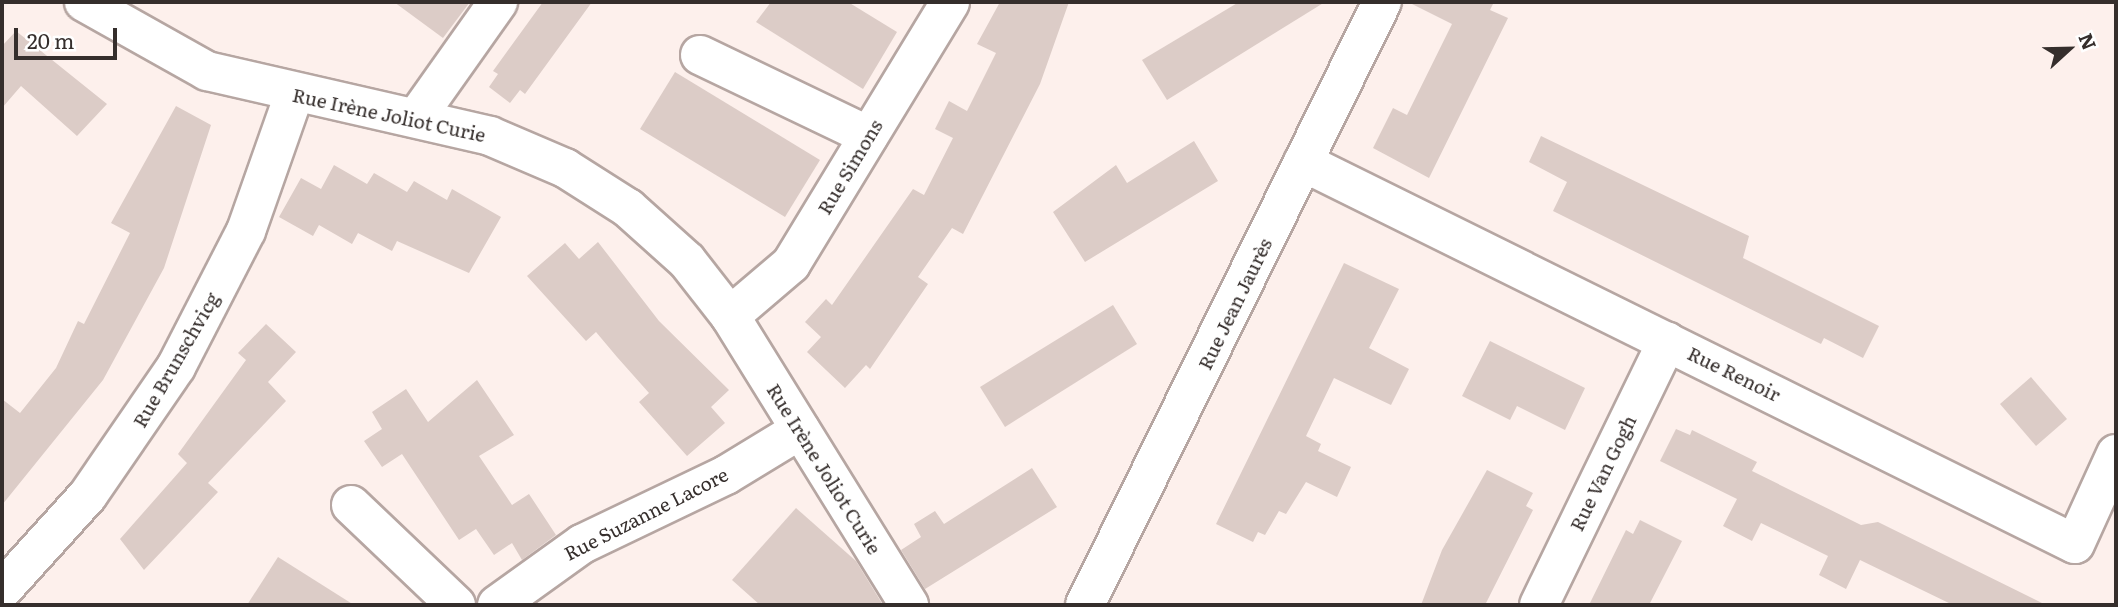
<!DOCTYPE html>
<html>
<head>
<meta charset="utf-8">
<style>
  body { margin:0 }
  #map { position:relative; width:2118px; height:607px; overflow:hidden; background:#fdf0ec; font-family:Literata,serif }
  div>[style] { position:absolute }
  .building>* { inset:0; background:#dcccc7 }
  .roads { filter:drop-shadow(2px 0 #b6a6a2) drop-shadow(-2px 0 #b6a6a2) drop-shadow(0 2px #b6a6a2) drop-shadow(0 -2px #b6a6a2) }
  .minor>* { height:38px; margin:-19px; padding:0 19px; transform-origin:19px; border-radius:19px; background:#fff }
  span { translate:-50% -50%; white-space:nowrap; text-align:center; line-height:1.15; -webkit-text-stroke:7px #fff; paint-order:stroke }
  .street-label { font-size:19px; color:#352e2c }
  .frame { position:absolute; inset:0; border:4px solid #352e2c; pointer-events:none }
  .north { position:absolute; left:2034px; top:14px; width:70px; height:70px; -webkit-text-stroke:5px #fff; paint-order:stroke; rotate:68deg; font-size:19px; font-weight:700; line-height:28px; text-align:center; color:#352e2c }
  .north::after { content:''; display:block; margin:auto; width:24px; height:32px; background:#352e2c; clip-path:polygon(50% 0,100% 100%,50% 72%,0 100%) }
  .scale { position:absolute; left:14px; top:28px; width:103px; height:32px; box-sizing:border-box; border:4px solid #352e2c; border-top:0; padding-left:9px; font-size:21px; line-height:24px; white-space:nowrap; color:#352e2c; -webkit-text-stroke:5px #fff; paint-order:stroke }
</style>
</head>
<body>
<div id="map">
  <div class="building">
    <div style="clip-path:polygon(394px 2px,470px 2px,443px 38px)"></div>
    <div style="clip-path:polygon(543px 2px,592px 2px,525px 94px,520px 90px,510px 103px,489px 87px,498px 74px,493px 71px)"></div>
    <div style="clip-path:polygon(771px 2px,848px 2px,897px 32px,863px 89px,756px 22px)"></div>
    <div style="clip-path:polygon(1000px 2px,1069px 2px,1040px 84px,963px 234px,952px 228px,918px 277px,928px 284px,870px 369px,866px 365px,845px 388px,807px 352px,821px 337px,805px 322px,826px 299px,832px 305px,913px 189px,924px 195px,953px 138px,935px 129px,949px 101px,967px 111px,996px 53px,977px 44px)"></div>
    <div style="clip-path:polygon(1239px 2px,1325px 2px,1167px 100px,1142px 60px)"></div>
    <div style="clip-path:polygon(1408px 2px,1494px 2px,1490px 10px,1508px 18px,1429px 178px,1373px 148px,1393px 108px,1407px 115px,1452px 24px)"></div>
    <div style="clip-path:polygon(16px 31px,107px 104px,77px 136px,21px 86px,2px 108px,2px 46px)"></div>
    <div style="clip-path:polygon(675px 72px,820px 160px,785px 217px,640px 129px)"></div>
    <div style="clip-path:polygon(176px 106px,211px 125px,164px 268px,103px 380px,2px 505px,2px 399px,20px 413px,56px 368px,78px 321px,84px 324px,130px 233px,111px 223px)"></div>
    <div style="clip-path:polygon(1541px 136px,1749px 236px,1743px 258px,1879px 326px,1863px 358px,1824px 338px,1821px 344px,1553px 211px,1567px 182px,1529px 162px)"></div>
    <div style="clip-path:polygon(1194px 141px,1218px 181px,1085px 262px,1053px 212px,1116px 165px,1127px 183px)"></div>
    <div style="clip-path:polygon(334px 165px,367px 184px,374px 173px,407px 192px,414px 181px,447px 200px,452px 189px,501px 217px,469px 273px,397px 241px,392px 251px,358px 233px,352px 244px,319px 225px,313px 236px,279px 217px,301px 178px,321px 189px)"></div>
    <div style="clip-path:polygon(598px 242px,659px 321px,729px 390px,711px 407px,725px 423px,687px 456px,639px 402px,649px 393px,617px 357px,596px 332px,586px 341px,527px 276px,565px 243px,579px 259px)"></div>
    <div style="clip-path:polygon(1344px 263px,1399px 289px,1369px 348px,1409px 369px,1391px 405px,1334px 378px,1306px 436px,1321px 444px,1318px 451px,1351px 467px,1337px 497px,1306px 482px,1286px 514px,1279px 511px,1265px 535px,1258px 532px,1253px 542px,1216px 524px)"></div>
    <div style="clip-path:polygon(1113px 305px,1137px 344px,1005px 427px,980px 387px)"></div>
    <div style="clip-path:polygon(266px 324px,296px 352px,268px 382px,286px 401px,208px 483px,218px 492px,144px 570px,120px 539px,187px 463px,178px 454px,246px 360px,238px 353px)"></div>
    <div style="clip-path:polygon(1490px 341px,1585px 388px,1565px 430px,1517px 406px,1510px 420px,1462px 396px)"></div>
    <div style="clip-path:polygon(2031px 377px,2067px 419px,2036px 446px,2000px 404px)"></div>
    <div style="clip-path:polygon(477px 380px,514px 435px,479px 456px,512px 505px,529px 494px,556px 535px,522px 560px,512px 543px,494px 555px,476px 529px,459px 540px,402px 454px,382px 467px,364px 441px,382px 429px,372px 412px,406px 389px,428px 422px)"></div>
    <div style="clip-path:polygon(1676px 429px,1690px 435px,1692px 430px,1757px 462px,1752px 471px,1861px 525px,1878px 522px,2046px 605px,1953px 605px,1860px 560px,1846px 589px,1819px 575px,1828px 556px,1761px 523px,1752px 541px,1723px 526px,1737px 499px,1660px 461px)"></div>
    <div style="clip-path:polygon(1032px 468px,1057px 507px,925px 589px,901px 550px,921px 537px,914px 524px,935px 511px,944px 524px)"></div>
    <div style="clip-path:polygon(1487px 470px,1533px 493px,1526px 506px,1533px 510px,1485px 605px,1421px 605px,1442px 550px)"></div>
    <div style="clip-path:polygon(796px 508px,856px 561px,883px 605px,760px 605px,732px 580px)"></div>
    <div style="clip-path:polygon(1640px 520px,1682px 541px,1649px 605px,1589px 605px,1626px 530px,1633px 534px)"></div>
    <div style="clip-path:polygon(278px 557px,354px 605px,247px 605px)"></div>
  </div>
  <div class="roads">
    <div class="minor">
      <div style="left:84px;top:2px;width:141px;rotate:29.3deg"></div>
      <div style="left:207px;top:71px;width:290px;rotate:12.9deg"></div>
      <div style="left:490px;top:136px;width:82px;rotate:23.1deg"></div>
      <div style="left:565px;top:168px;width:75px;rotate:32.4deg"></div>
      <div style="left:628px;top:208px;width:79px;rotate:41.9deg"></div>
      <div style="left:687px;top:261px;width:70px;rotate:52deg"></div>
      <div style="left:730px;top:316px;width:340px;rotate:58.2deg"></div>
      <div style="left:700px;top:55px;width:187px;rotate:25.6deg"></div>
      <div style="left:416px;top:118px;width:142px;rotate:-54.7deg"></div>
      <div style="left:1303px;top:162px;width:861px;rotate:26.33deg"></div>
      <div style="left:2075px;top:544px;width:99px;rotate:-65.5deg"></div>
      <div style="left:730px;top:316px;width:80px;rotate:-40.4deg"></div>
      <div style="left:791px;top:264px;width:306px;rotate:-58.7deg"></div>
      <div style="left:351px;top:505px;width:145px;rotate:43.6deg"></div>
      <div style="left:2px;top:590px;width:128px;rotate:-47.8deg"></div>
      <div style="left:88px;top:495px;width:155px;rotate:-55.5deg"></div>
      <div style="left:176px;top:367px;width:153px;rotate:-62.8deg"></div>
      <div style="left:246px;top:231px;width:144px;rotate:-70.6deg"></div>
      <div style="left:497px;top:605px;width:105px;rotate:-35.7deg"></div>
      <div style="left:582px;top:544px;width:160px;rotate:-25.6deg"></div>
      <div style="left:726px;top:475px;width:87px;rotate:-31.3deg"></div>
      <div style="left:1085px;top:605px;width:672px;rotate:-63.78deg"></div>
      <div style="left:1539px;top:605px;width:293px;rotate:-64.1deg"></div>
    </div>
  </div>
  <div class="street-label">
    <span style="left:389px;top:115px;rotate:12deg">Rue Irène Joliot Curie</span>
    <span style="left:850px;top:167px;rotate:-59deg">Rue Simons</span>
    <span style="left:1235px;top:304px;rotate:-64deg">Rue Jean Jaurès</span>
    <span style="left:176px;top:360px;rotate:-60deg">Rue Brunschvicg</span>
    <span style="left:1734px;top:374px;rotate:26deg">Rue Renoir</span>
    <span style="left:824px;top:469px;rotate:58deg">Rue Irène Joliot Curie</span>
    <span style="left:1603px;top:473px;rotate:-64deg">Rue Van Gogh</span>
    <span style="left:646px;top:514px;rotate:-27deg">Rue Suzanne Lacore</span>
  </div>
  <div class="frame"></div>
  <div class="north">N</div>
  <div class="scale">20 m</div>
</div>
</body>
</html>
